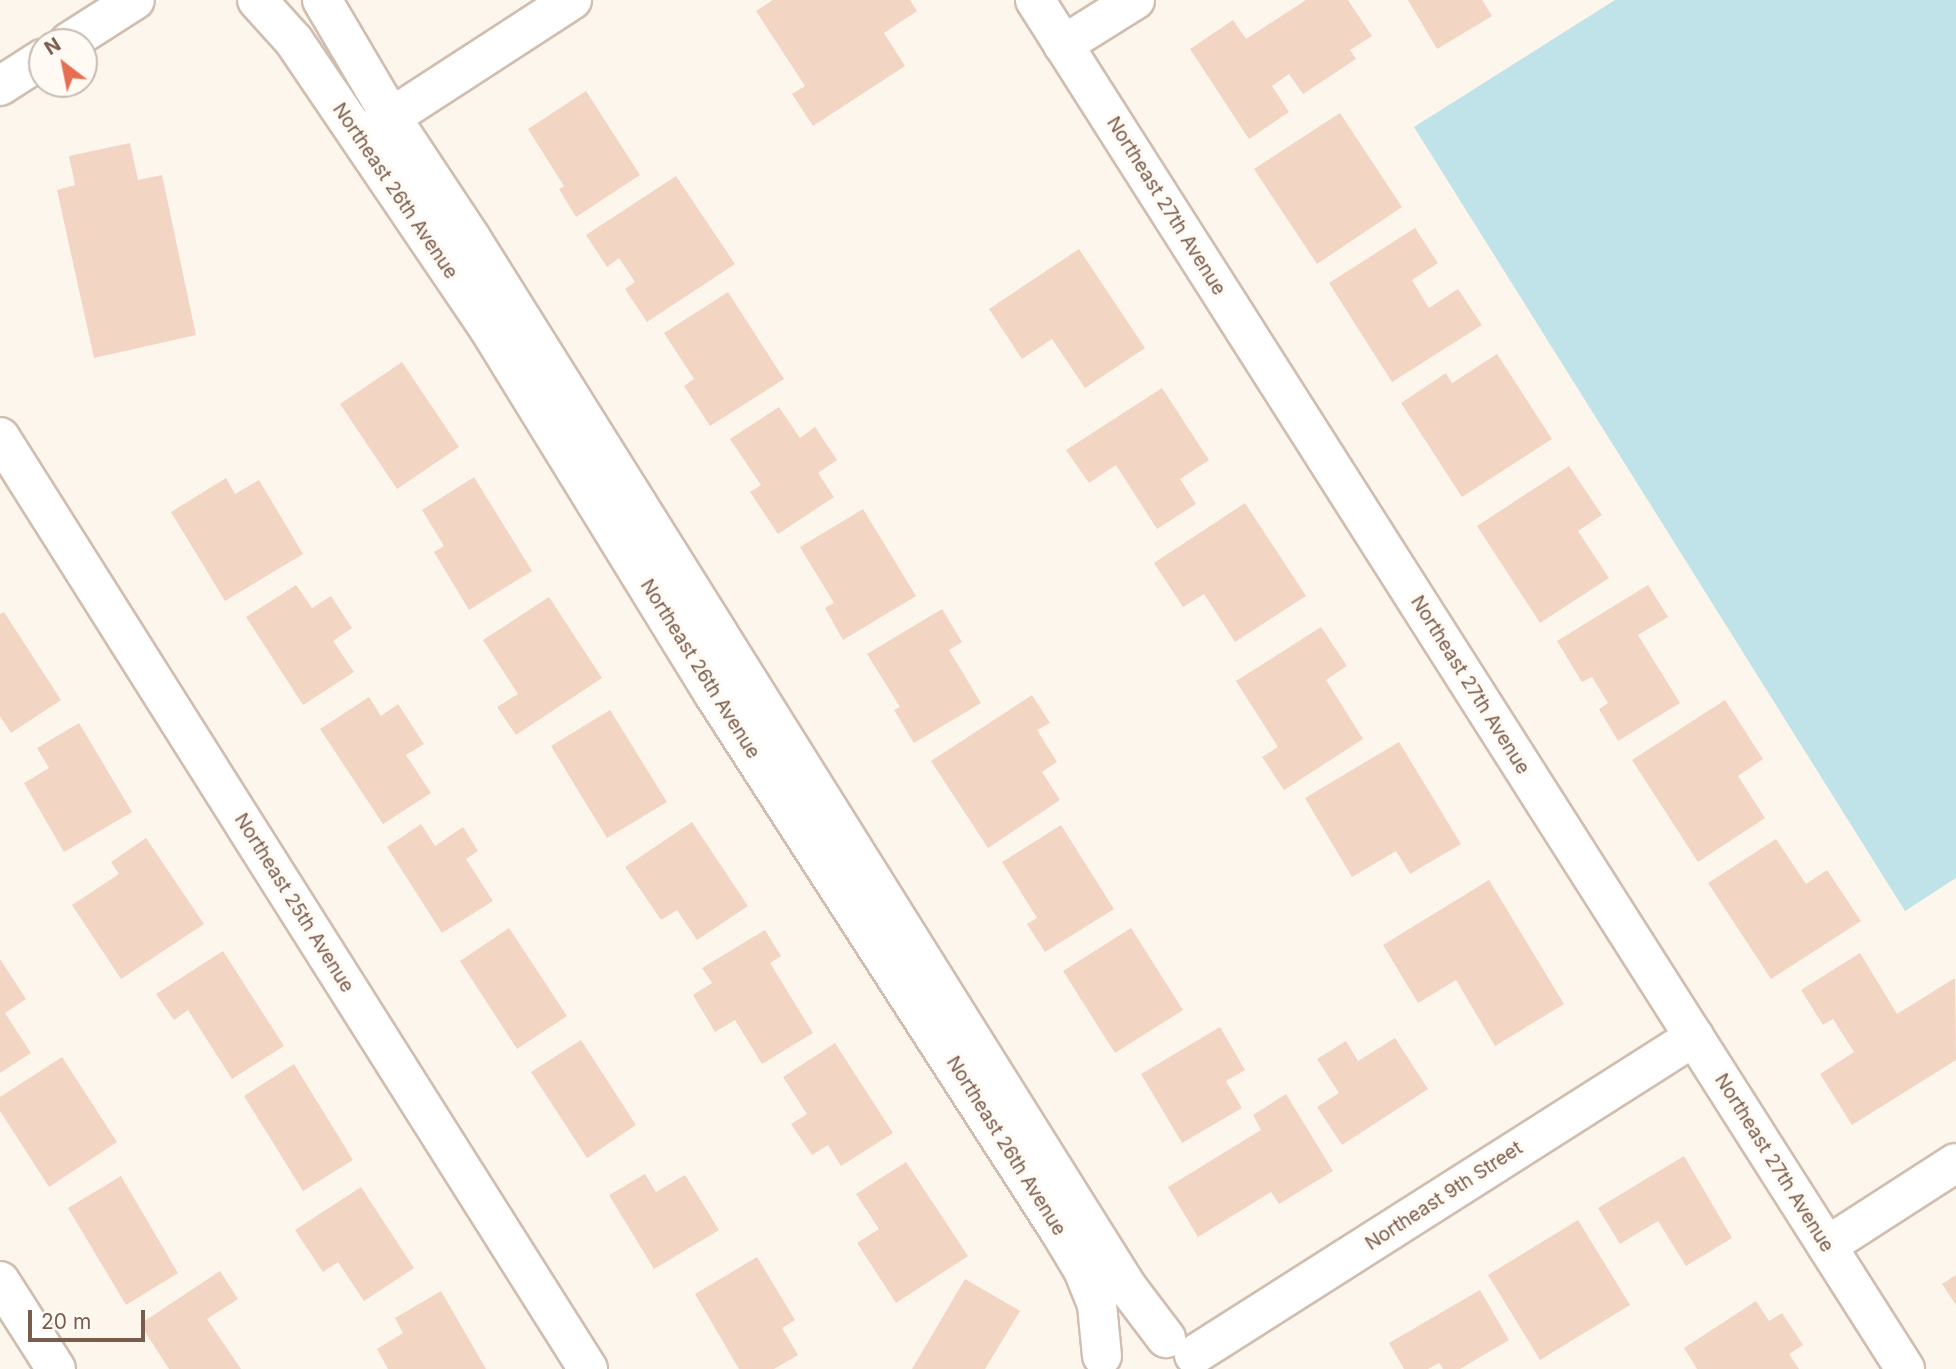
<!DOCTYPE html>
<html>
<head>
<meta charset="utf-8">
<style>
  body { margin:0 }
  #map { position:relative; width:1956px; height:1369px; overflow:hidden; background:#fdf6ec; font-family:Inter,sans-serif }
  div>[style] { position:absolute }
  .water>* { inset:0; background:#bfe3e8 }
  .building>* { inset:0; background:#f3d5c3 }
  .roads { filter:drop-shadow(2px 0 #d1beb0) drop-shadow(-2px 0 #d1beb0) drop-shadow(0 2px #d1beb0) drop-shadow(0 -2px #d1beb0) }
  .minor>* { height:38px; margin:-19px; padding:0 19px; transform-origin:19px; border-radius:19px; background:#fff }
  span { translate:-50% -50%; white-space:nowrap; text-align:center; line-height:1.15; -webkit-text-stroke:6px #fffaf3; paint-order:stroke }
  .street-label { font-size:19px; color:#7a5c4d }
  .north { position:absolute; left:28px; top:28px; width:70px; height:70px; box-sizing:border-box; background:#fffaf3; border:2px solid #cabbb1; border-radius:50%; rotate:328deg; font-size:19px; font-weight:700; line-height:28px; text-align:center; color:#7a5c4d }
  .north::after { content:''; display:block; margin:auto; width:24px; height:32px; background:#e76f51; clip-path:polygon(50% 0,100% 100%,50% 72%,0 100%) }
  .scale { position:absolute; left:28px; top:1310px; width:117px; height:32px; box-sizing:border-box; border:4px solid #7a5c4d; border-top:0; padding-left:9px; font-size:21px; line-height:24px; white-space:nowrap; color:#7a5c4d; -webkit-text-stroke:5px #fffaf3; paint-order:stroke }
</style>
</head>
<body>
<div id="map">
  <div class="water">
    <div style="clip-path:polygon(1615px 0,1956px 0,1956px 878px,1905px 911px,1414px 127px)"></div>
  </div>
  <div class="building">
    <div style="clip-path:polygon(773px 0,910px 0,917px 11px,884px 33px,905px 66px,813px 126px,792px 94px,805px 86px,756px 11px)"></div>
    <div style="clip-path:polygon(1306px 0,1348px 0,1372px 36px,1350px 50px,1356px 59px,1303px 94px,1289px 74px,1272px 86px,1289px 112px,1249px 139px,1190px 49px,1233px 20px,1246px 39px)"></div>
    <div style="clip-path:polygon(1408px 0,1482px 0,1492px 16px,1437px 49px)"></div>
    <div style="clip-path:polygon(586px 91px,640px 175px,576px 217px,559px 189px,564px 186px,528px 129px)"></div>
    <div style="clip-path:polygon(1340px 113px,1402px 207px,1317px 264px,1254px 169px)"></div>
    <div style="clip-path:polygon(130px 143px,138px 180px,162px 175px,196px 335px,94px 358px,57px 190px,75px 185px,69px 156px)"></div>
    <div style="clip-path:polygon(676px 176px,735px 264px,647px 322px,625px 289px,635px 282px,619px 258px,607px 267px,586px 235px)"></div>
    <div style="clip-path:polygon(1415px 228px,1438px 263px,1412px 280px,1429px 308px,1458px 289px,1482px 325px,1392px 382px,1329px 283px)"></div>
    <div style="clip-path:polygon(1079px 249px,1145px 348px,1085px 388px,1052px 339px,1022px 359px,989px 309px)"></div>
    <div style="clip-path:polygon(728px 292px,784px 379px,710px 426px,684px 386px,694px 379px,664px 333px)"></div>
    <div style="clip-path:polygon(1497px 354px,1552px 439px,1462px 497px,1401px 403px,1446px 373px,1452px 383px)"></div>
    <div style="clip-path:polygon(402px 362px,459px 447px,397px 489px,340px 404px)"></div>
    <div style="clip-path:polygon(1162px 388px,1209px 460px,1180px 479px,1196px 504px,1157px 529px,1116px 465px,1089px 483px,1066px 450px)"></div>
    <div style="clip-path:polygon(779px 407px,800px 438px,815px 427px,837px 460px,818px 473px,834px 497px,778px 534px,750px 492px,761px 485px,730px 439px)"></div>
    <div style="clip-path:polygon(1569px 466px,1602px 515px,1578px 531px,1609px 578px,1540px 623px,1477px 526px)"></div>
    <div style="clip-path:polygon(474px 477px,532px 571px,469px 610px,434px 552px,444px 546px,422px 510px)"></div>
    <div style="clip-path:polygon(226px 478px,235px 494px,259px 480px,303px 554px,225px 601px,171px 512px)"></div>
    <div style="clip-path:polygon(1245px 503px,1306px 596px,1235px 642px,1204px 594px,1183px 607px,1154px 563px)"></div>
    <div style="clip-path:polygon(863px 509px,916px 596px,843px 640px,825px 608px,834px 603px,800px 547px)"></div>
    <div style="clip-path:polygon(296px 585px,312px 608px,331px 596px,352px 628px,333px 641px,354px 672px,303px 705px,246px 617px)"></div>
    <div style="clip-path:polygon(1648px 585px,1668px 617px,1638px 635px,1680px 703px,1618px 741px,1599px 709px,1608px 703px,1592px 677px,1582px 682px,1557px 641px)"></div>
    <div style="clip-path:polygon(549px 597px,602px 678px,516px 735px,497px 707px,518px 694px,483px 640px)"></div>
    <div style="clip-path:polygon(942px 609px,962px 642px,949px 650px,981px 703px,914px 743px,894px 710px,900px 707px,867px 654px)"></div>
    <div style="clip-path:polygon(4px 612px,61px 700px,11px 733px,0 716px,0 614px)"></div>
    <div style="clip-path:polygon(1321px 627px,1347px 666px,1326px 680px,1363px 739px,1284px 790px,1262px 757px,1278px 747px,1236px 681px)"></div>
    <div style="clip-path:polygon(1032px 695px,1050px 723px,1037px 730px,1057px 762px,1042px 772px,1060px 800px,988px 848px,931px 761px)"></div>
    <div style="clip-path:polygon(369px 697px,381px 716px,398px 704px,424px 744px,406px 755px,431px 793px,383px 824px,320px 729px)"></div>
    <div style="clip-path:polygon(1725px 700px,1763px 759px,1738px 776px,1765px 818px,1698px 862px,1632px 760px)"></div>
    <div style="clip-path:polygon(610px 710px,667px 802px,607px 838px,551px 746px)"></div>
    <div style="clip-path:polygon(79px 723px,132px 812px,64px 852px,24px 783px,49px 768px,37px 748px)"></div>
    <div style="clip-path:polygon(1399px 742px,1461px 844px,1410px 874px,1396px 851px,1352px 877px,1305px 798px)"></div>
    <div style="clip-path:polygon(692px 822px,748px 906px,697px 940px,677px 910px,661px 920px,625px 867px)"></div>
    <div style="clip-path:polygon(421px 824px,435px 846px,463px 827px,478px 851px,466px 859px,493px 901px,442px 933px,387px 847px)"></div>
    <div style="clip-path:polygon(1061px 825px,1114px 909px,1045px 952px,1027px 924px,1037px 918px,1002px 862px)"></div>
    <div style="clip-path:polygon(146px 838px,204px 924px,121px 979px,72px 905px,119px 874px,111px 862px)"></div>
    <div style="clip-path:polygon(1776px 839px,1806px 884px,1827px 870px,1861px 921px,1771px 979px,1708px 883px)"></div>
    <div style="clip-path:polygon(1489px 880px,1564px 1004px,1495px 1046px,1456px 980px,1418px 1003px,1383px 945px)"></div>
    <div style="clip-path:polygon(509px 928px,567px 1016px,517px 1049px,460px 961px)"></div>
    <div style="clip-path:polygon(1131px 928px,1183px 1010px,1115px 1053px,1063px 971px)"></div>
    <div style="clip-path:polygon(765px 930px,781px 956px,770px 963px,813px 1033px,762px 1064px,735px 1020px,715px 1032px,693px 995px,712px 983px,702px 968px)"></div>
    <div style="clip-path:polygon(223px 951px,284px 1046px,232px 1079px,188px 1010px,174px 1020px,156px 994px)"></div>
    <div style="clip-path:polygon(1860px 953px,1897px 1014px,1955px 978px,1956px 1060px,1852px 1125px,1820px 1074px,1854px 1052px,1833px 1019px,1823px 1025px,1801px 990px)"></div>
    <div style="clip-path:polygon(0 959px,26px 999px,5px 1013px,31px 1053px,0 1073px)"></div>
    <div style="clip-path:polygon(1220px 1027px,1245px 1070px,1226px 1081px,1242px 1108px,1182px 1143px,1141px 1074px)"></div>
    <div style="clip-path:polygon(1395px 1038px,1428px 1089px,1342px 1145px,1317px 1107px,1339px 1093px,1317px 1059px,1346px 1041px,1358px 1061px)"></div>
    <div style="clip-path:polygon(581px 1040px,636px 1125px,587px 1158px,531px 1072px)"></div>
    <div style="clip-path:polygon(835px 1043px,893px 1133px,841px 1166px,828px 1145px,812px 1155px,791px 1124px,807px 1114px,783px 1077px)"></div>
    <div style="clip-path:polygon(62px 1057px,117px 1142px,49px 1187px,0 1111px,0 1097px)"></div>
    <div style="clip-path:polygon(294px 1064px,353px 1160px,303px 1191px,244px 1096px)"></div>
    <div style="clip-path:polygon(1286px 1094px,1333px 1171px,1279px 1204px,1271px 1192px,1198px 1237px,1168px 1187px,1261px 1130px,1253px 1115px)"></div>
    <div style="clip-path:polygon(1684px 1156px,1732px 1238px,1686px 1266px,1658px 1221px,1620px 1244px,1598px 1208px)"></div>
    <div style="clip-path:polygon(906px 1162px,968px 1256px,896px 1303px,857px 1243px,879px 1229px,856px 1194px)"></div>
    <div style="clip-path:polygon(645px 1174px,656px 1192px,685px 1175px,719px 1230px,654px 1269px,609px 1195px)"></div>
    <div style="clip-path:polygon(121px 1176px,178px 1273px,126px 1305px,68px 1208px)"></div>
    <div style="clip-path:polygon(361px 1187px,414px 1268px,364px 1301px,338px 1262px,323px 1272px,295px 1230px)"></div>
    <div style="clip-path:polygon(1578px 1220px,1630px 1305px,1540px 1360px,1488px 1275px)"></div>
    <div style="clip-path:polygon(757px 1257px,795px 1320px,782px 1328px,798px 1355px,774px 1369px,739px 1369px,695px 1294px)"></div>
    <div style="clip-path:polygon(220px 1271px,238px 1299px,207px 1319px,241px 1369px,169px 1369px,140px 1324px)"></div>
    <div style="clip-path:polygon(1956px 1275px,1956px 1305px,1942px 1284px)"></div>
    <div style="clip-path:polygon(965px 1279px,1020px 1311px,985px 1369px,912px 1369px)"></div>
    <div style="clip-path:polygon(1480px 1290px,1509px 1340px,1460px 1369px,1443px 1369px,1439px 1363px,1428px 1369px,1404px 1369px,1389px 1343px)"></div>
    <div style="clip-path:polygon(441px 1291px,486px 1369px,388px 1369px,377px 1349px,403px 1333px,395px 1318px)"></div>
    <div style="clip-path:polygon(1756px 1301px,1769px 1321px,1782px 1313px,1803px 1345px,1789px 1354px,1799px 1369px,1697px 1369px,1684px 1348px)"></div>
  </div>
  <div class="roads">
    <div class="minor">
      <div style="left:257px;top:0;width:55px;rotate:47.9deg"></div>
      <div style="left:294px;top:41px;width:348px;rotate:55.9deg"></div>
      <div style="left:489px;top:329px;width:427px;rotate:58.4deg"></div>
      <div style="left:713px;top:693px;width:639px;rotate:57.21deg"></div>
      <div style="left:1059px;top:1230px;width:47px;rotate:59deg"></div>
      <div style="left:1083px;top:1270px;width:38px;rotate:68deg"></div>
      <div style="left:1097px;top:1305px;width:51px;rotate:84.4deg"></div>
      <div style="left:322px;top:0;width:136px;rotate:59.5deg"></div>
      <div style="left:391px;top:117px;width:145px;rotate:56.5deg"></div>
      <div style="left:471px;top:238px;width:1239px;rotate:57.97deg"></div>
      <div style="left:1128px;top:1288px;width:63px;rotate:52.8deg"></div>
      <div style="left:1035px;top:0;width:1622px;rotate:57.56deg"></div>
      <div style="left:69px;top:42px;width:78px;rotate:-32.5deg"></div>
      <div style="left:1063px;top:45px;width:85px;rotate:-32deg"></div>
      <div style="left:0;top:86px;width:50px;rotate:-32.7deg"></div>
      <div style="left:370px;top:131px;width:241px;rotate:-33deg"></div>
      <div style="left:0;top:437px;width:1102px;rotate:57.75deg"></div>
      <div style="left:1827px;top:1246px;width:153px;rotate:-32.8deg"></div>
      <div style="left:0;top:1281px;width:104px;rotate:57.5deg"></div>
      <div style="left:1194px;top:1355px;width:593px;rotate:-32.46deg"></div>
    </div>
  </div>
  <div class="street-label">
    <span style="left:395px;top:191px;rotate:56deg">Northeast 26th Avenue</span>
    <span style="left:1166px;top:206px;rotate:58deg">Northeast 27th Avenue</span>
    <span style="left:700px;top:669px;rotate:58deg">Northeast 26th Avenue</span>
    <span style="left:1470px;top:685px;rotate:58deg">Northeast 27th Avenue</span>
    <span style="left:294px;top:903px;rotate:58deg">Northeast 25th Avenue</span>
    <span style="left:1006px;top:1146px;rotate:58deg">Northeast 26th Avenue</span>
    <span style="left:1774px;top:1163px;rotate:58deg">Northeast 27th Avenue</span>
    <span style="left:1444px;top:1196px;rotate:-33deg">Northeast 9th Street</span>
  </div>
  <div class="north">N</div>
  <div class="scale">20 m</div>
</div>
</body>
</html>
